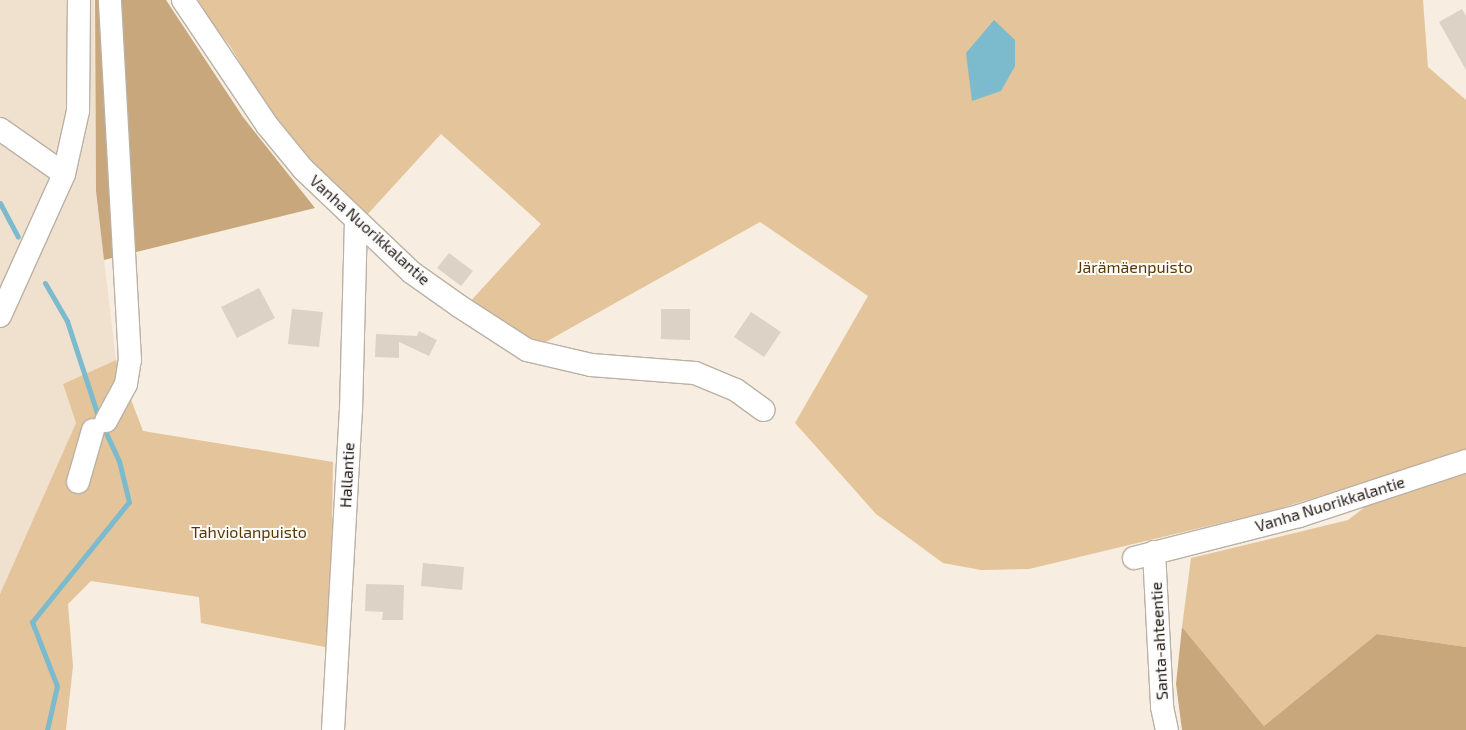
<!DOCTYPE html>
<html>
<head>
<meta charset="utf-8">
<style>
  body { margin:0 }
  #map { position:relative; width:1466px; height:730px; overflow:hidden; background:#f7eee1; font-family:"Exo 2",sans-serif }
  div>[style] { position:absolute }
  .built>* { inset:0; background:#f0e1cf }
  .green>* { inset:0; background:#e4c49a }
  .forest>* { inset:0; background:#c8a77c }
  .water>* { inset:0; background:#7cbace }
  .stream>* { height:5px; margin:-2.5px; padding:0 2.5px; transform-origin:2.5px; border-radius:2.5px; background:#7cbace }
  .building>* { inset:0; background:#dcd2c6 }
  .roads { filter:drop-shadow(1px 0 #bab1a5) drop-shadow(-1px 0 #bab1a5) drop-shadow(0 1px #bab1a5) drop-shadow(0 -1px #bab1a5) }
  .minor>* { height:22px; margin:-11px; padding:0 11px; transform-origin:11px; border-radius:11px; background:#fff }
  span { translate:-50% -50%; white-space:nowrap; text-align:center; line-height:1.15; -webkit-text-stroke:4px #fefcfa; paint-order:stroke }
  .street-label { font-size:16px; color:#1e1b17 }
  .park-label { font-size:16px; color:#583800 }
</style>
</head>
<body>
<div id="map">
  <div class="built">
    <div style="clip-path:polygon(0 0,94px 0,96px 191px,116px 360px,63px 384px,76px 423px,0 594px)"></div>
  </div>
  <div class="green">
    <div style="clip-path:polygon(192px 0,1423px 0,1428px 67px,1466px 100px,1466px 452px,1271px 511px,1029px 569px,981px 570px,943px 563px,876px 514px,795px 423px,868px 296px,760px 222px,542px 344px,467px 305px,541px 224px,441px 134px,366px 216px,311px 165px,273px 117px,230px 46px)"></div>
    <div style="clip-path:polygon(116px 360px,143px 431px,333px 462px,330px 648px,201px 623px,199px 597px,91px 581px,68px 604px,73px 666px,66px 730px,0 730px,0 594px,76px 423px,63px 384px)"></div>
    <div style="clip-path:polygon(1466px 465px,1466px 647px,1377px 634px,1264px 726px,1182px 627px,1191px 558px,1348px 520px,1399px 481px)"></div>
  </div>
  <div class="forest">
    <div style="clip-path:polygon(95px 0,166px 0,243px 117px,315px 208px,104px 260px,96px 191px)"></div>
    <div style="clip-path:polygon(1182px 627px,1264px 726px,1377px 634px,1466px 647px,1466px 730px,1182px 730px,1176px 684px)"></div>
  </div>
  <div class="water">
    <div style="clip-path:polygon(994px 20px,1015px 40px,1015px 66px,1001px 91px,972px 101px,966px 53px)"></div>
  </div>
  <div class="stream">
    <div style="left:0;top:203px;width:38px;rotate:62deg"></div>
    <div style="left:45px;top:283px;width:44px;rotate:59.9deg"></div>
    <div style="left:67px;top:321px;width:103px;rotate:71.9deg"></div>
    <div style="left:47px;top:730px;width:45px;rotate:-77.2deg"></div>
    <div style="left:57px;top:686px;width:69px;rotate:-111.3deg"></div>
    <div style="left:32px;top:622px;width:154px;rotate:-51.1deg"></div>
    <div style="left:129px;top:502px;width:42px;rotate:-103.7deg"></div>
    <div style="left:119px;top:461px;width:38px;rotate:-115deg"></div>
  </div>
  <div class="building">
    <div style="clip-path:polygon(1462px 9px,1466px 16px,1466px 70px,1439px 22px)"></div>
    <div style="clip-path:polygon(449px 253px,473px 271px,461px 286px,437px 268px)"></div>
    <div style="clip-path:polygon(259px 288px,275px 318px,237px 338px,221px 307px)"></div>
    <div style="clip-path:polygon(292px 309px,323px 312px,319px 347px,288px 344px)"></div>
    <div style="clip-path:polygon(661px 309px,690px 309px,690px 340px,661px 339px)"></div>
    <div style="clip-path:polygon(751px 312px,781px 332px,764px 357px,734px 337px)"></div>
    <div style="clip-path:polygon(419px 331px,437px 340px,429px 356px,399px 342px,399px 358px,375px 357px,376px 334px,417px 336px)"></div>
    <div style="clip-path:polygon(423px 563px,464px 567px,462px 590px,421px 586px)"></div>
    <div style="clip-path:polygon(366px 584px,404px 585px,403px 620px,382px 620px,383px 612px,365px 611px)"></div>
  </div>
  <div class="roads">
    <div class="minor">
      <div style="left:183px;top:0;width:151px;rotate:56.1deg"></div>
      <div style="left:267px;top:125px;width:57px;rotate:50.7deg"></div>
      <div style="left:303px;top:169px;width:149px;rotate:43.6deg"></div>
      <div style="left:411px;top:272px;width:59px;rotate:35.3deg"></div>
      <div style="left:459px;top:306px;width:81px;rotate:32.9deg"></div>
      <div style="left:527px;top:350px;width:66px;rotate:13.2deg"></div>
      <div style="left:591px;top:365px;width:104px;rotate:4.4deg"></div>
      <div style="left:695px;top:373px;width:44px;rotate:22.5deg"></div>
      <div style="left:736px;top:390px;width:34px;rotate:36deg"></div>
      <div style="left:0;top:129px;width:78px;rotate:35.1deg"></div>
      <div style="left:0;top:316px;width:156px;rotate:-65.7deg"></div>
      <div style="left:64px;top:174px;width:65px;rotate:-77.5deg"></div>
      <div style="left:78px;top:111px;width:111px;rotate:-89.5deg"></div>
      <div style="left:106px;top:421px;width:42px;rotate:-61.6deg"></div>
      <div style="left:126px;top:384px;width:24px;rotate:-81deg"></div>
      <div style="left:130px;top:360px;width:361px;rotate:-93.2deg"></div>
      <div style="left:78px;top:482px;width:54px;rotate:-73.9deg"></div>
      <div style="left:1154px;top:552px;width:155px;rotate:87deg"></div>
      <div style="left:1162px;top:707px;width:24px;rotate:78deg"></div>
      <div style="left:1134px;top:558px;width:170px;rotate:-14.3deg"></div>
      <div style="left:1299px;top:516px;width:176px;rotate:-18.2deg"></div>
      <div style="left:333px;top:730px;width:320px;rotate:-86.8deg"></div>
      <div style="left:351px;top:411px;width:191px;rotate:-88.5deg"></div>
    </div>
  </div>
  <div class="street-label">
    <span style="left:370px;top:230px;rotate:42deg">Vanha Nuorikkalantie</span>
    <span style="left:347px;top:475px;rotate:-87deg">Hallantie</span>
    <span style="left:1330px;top:504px;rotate:-17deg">Vanha Nuorikkalantie</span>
    <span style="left:1159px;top:641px;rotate:-93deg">Santa-ahteentie</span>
  </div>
  <div class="park-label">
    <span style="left:1135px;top:267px">Järämäenpuisto</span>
    <span style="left:249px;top:532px">Tahviolanpuisto</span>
  </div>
</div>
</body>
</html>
